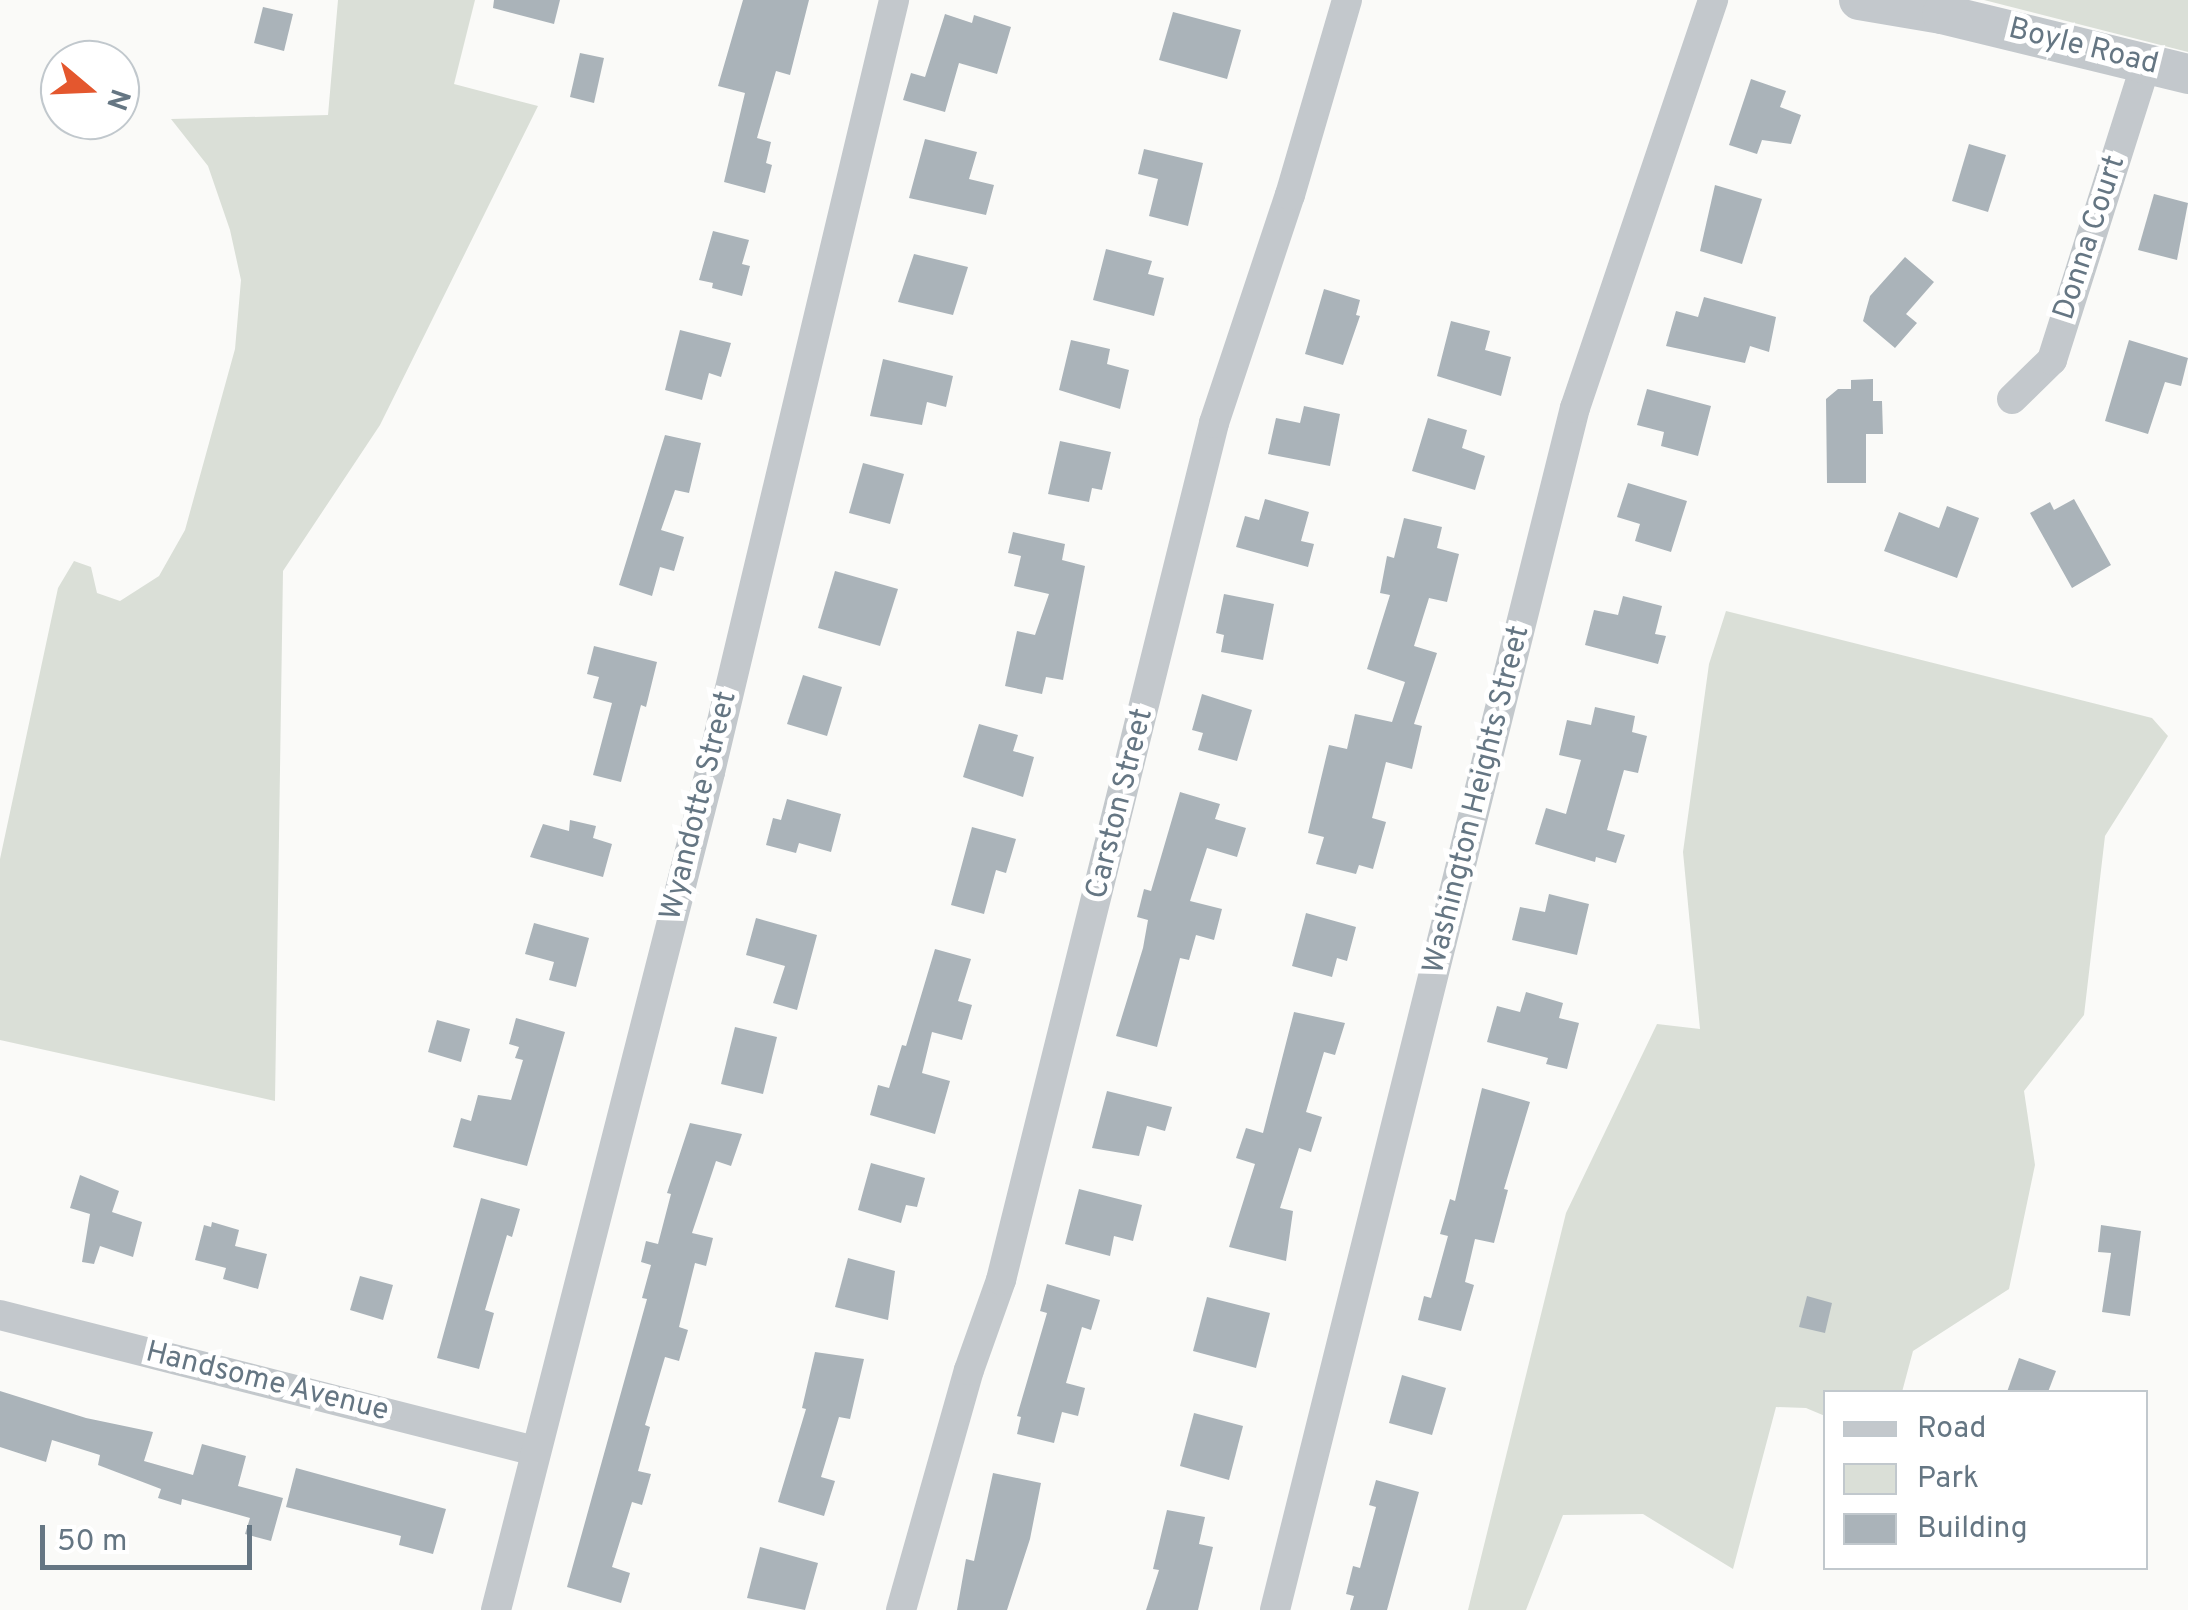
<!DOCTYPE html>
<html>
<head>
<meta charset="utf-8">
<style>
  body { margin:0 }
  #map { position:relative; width:2188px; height:1610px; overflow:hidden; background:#fafaf8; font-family:Overpass,sans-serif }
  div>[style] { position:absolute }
  .green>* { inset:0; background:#dadfd7 }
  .building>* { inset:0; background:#aab3b9 }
  .minor>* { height:30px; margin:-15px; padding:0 15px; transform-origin:15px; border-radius:15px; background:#c3c8cc }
  .tertiary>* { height:40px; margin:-20px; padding:0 20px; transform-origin:20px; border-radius:20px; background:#c3c8cc }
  span { translate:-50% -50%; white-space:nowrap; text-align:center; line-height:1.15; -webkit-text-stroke:10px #fff; paint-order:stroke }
  .street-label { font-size:30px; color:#657683 }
  .legend { position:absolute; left:1823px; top:1390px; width:325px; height:180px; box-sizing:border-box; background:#fff; border:2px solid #c1c8cd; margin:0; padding:12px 18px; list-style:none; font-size:30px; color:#657683 }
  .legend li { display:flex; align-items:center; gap:20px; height:50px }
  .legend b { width:50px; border:2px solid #c1c8cd }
  .north { position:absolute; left:40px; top:40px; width:100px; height:100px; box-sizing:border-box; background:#fff; border:2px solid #c1c8cd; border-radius:50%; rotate:109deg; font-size:28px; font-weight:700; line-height:40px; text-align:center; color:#657683 }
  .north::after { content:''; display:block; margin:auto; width:35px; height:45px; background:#e4572e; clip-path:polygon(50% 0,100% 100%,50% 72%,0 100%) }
  .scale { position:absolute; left:40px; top:1525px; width:212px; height:45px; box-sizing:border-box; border:5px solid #657683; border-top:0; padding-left:12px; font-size:30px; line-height:35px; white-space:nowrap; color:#657683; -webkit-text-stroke:8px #fff; paint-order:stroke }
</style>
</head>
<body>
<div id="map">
  <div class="green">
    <div style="clip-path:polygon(338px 0,475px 0,454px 84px,538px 106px,380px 425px,283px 571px,275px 1101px,0 1040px,0 859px,58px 588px,74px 561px,91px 567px,97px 593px,120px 601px,159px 576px,185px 530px,235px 349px,241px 280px,230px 230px,208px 166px,171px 119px,328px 115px)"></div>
    <div style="clip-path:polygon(1984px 0,2188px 0,2188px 52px)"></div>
    <div style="clip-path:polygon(1726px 611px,2152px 718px,2168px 736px,2105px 836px,2084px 1015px,2024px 1091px,2035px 1165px,2009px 1289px,1913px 1351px,1902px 1392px,1826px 1392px,1825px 1416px,1806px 1408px,1776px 1407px,1733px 1569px,1643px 1514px,1563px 1515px,1526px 1610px,1468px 1610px,1566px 1213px,1657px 1024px,1700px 1029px,1683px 852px,1709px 664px)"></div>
  </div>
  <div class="building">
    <div style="clip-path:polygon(494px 0,560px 0,554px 24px,493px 8px)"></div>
    <div style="clip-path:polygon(743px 0,809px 0,790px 75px,776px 71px,757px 138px,771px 142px,766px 163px,772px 165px,765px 193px,724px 182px,745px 93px,718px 86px)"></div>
    <div style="clip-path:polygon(263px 7px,293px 14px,284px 51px,254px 43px)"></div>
    <div style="clip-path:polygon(1173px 12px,1241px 30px,1227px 79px,1159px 60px)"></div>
    <div style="clip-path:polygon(945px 14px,972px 23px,974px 15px,1011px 27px,997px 74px,959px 63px,945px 112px,903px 100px,911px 73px,925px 77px)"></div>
    <div style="clip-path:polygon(580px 53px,604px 58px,594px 103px,570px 97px)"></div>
    <div style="clip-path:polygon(1751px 79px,1786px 91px,1780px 107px,1801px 115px,1791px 144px,1762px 140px,1757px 154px,1729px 145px)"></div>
    <div style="clip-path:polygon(925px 139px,977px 152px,969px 179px,994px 185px,986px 215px,909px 198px)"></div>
    <div style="clip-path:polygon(1969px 144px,2006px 155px,1988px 212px,1952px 201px)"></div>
    <div style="clip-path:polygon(1144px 149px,1203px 163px,1188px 226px,1149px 216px,1158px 179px,1138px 174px)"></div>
    <div style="clip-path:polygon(1715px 185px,1762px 199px,1742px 264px,1700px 251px)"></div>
    <div style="clip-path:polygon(2154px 194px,2188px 203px,2177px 260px,2138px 250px)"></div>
    <div style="clip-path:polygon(713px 231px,749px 240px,742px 264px,750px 266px,742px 296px,712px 288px,713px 283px,699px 280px)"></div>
    <div style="clip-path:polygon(1106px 249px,1152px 261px,1148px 274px,1164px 278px,1154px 316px,1093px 300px)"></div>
    <div style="clip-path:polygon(914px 254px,968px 267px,953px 315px,898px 302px)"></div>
    <div style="clip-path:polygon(1905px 257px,1934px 282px,1906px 314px,1917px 323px,1895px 348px,1863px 321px,1870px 296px)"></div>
    <div style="clip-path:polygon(1324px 289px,1360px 300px,1356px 315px,1360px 316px,1343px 365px,1305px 354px)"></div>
    <div style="clip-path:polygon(1704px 297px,1776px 317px,1769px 352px,1750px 346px,1745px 363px,1666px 346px,1676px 311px,1698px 317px)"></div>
    <div style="clip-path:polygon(1451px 321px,1490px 331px,1485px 350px,1511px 357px,1501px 396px,1437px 376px)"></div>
    <div style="clip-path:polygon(680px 330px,731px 343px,721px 377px,709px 373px,702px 400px,665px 390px)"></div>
    <div style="clip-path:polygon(1071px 340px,1110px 349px,1107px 364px,1129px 370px,1120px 409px,1059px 390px)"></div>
    <div style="clip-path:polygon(2129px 340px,2188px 358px,2181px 386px,2165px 382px,2148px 434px,2105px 421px)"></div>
    <div style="clip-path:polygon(883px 359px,953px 376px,946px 407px,927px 402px,922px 425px,870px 416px)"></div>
    <div style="clip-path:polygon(1873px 379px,1873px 401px,1882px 401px,1883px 434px,1866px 434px,1866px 483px,1827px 483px,1826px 399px,1838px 389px,1851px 389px,1851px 380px)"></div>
    <div style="clip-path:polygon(1647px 389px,1711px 406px,1698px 456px,1661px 446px,1664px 432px,1637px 425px)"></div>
    <div style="clip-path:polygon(1304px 406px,1340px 414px,1330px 466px,1268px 454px,1276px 418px,1300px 423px)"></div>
    <div style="clip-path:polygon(1428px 418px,1467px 430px,1462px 448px,1485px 456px,1475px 490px,1412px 471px)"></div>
    <div style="clip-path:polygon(665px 435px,701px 443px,689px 493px,675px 490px,661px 530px,684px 537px,674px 571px,660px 567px,652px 596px,619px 585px)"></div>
    <div style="clip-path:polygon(1060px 441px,1111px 452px,1102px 490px,1092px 488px,1089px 502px,1048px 494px)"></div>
    <div style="clip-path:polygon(863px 463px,904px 474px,890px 524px,849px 513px)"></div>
    <div style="clip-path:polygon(1628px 483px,1687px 501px,1671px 552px,1635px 541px,1640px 524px,1617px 517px)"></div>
    <div style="clip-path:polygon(1265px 499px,1309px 512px,1301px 541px,1314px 544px,1308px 567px,1236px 547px,1245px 516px,1259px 520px)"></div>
    <div style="clip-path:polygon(2074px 499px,2111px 565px,2072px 588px,2030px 513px,2050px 502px,2054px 510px)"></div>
    <div style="clip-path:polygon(1947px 506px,1979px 518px,1957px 578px,1884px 551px,1899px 512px,1939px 528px)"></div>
    <div style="clip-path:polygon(1404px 518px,1442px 527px,1437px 548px,1459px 554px,1447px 602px,1429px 598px,1414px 646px,1437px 653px,1414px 724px,1422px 726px,1412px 769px,1386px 762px,1372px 818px,1386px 822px,1373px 869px,1359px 865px,1356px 874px,1316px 864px,1324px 837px,1308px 833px,1329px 745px,1347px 749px,1355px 714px,1392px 722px,1405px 682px,1367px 669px,1390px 595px,1380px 593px,1387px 556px,1394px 558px)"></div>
    <div style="clip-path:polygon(1013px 532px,1065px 544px,1062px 560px,1085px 566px,1063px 680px,1046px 677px,1042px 694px,1005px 686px,1017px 631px,1035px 635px,1049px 594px,1014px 586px,1021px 556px,1008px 553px)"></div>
    <div style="clip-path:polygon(835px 571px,898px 589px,880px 646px,818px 628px)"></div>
    <div style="clip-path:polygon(1224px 594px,1274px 604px,1263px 660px,1221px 652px,1224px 635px,1216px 633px)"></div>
    <div style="clip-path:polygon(1623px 596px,1662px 606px,1655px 634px,1666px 636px,1658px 664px,1585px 645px,1594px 610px,1618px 615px)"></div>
    <div style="clip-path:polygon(594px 646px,657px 662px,646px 707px,641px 705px,621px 782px,593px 775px,612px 703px,593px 698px,599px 677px,587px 674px)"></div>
    <div style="clip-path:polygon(803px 675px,842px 687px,827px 736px,787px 724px)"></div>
    <div style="clip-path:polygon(1202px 694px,1252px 710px,1237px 761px,1198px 750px,1203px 733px,1192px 730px)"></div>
    <div style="clip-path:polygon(1595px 707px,1635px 716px,1632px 732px,1647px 736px,1638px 773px,1624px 770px,1607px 830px,1625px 835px,1616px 863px,1596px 857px,1595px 862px,1535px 844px,1546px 808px,1566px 814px,1581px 760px,1559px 755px,1567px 720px,1591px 725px)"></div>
    <div style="clip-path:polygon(979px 724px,1018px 735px,1013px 751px,1034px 757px,1023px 797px,963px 777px)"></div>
    <div style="clip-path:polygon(1180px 792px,1220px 804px,1215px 819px,1246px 828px,1237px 857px,1207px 848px,1190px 901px,1222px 909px,1214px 940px,1196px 935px,1189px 960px,1180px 958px,1157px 1047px,1116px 1036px,1143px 948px,1148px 920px,1137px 917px,1144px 889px,1151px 891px)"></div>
    <div style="clip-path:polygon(787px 799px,841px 814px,831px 852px,799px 843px,796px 853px,766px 845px,773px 818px,781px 820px)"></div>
    <div style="clip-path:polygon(570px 820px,596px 826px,593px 838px,612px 844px,603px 877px,530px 857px,543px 824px,569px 831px)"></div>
    <div style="clip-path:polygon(972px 827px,1016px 839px,1006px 873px,996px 870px,984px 914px,951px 905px)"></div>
    <div style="clip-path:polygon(1549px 894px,1589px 904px,1577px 955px,1512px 940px,1520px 907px,1545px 912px)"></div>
    <div style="clip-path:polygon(1306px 913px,1356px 927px,1347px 961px,1337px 958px,1332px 977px,1292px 966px)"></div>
    <div style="clip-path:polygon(756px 918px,817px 935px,797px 1010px,773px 1003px,785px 966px,746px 955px)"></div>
    <div style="clip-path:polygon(534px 923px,589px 938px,576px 987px,549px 980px,554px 962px,525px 954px)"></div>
    <div style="clip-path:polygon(935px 949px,971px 959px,958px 1001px,972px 1005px,962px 1040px,932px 1032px,922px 1073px,950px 1081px,935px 1134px,870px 1115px,878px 1085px,889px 1088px,902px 1045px,906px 1046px)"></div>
    <div style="clip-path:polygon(1526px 992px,1563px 1003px,1559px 1018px,1579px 1023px,1567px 1069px,1546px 1064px,1548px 1058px,1487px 1042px,1497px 1006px,1520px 1012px)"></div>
    <div style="clip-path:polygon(1294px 1012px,1345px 1023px,1335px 1055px,1324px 1052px,1306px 1112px,1322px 1117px,1311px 1152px,1299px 1148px,1280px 1208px,1293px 1211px,1286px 1261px,1229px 1247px,1255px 1164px,1236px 1158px,1246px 1128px,1263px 1133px)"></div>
    <div style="clip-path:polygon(516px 1018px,565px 1032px,527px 1166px,453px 1147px,461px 1118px,471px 1121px,478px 1095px,511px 1100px,523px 1060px,515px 1058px,519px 1047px,509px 1044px)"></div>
    <div style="clip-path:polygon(437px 1020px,470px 1029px,461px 1062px,428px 1052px)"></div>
    <div style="clip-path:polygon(735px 1027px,777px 1037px,763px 1094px,721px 1084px)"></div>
    <div style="clip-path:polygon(1482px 1088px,1530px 1102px,1504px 1189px,1508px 1190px,1494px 1243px,1475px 1239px,1465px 1282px,1474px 1285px,1461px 1331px,1418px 1320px,1424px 1296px,1431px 1298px,1448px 1236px,1440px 1234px,1450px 1199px,1455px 1201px)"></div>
    <div style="clip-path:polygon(1107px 1091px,1172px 1107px,1165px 1131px,1147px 1126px,1139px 1156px,1092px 1148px)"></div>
    <div style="clip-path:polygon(690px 1123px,742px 1134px,731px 1166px,716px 1161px,692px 1233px,713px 1238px,706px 1266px,695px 1263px,679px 1327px,688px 1330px,679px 1361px,665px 1357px,645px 1425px,650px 1427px,638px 1471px,651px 1474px,642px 1505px,632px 1502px,612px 1567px,630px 1573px,621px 1603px,567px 1587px,647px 1299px,642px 1298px,651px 1265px,641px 1262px,646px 1241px,658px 1244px,671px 1194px,667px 1193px)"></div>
    <div style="clip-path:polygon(871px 1163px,925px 1178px,917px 1207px,906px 1205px,901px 1223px,858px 1210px)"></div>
    <div style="clip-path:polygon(80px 1175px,119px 1191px,112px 1212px,142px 1222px,133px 1257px,100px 1246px,94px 1264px,82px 1262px,90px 1214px,70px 1208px)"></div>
    <div style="clip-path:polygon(1079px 1189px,1142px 1205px,1133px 1241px,1114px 1236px,1110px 1256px,1065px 1244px)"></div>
    <div style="clip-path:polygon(481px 1198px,520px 1209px,512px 1237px,507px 1235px,485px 1310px,494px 1313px,479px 1369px,437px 1358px)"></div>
    <div style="clip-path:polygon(212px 1222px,239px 1230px,235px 1246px,267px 1254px,258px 1289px,223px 1279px,226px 1268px,195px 1260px,204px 1225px,211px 1227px)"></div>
    <div style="clip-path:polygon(2101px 1225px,2141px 1231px,2130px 1316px,2102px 1312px,2111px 1253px,2098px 1252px)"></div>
    <div style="clip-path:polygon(848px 1258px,895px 1271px,888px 1320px,835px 1307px)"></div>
    <div style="clip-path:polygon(360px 1276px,393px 1285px,383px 1320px,350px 1310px)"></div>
    <div style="clip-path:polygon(1047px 1284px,1100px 1300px,1091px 1330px,1082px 1327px,1066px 1383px,1085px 1388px,1078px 1416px,1062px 1412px,1054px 1443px,1017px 1434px,1021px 1417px,1017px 1416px,1047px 1313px,1040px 1311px)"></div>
    <div style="clip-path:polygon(1807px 1296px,1832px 1303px,1825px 1333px,1799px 1327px)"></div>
    <div style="clip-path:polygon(1207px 1297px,1270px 1313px,1256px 1368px,1193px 1351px)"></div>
    <div style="clip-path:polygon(815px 1352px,864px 1359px,850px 1419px,839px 1417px,821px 1477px,835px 1481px,824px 1516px,778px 1502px,806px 1409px,802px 1408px)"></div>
    <div style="clip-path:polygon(2019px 1358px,2056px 1371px,2048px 1392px,2007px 1392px)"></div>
    <div style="clip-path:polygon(1402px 1375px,1446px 1388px,1432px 1435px,1389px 1423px)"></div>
    <div style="clip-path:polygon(0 1391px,86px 1418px,153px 1432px,144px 1461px,193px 1475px,202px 1444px,246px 1456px,238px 1486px,283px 1498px,271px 1541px,245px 1534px,250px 1518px,182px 1499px,181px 1505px,158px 1498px,161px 1489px,98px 1465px,100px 1455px,52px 1440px,46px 1462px,0 1447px)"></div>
    <div style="clip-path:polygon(1194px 1413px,1243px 1426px,1229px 1480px,1180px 1466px)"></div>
    <div style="clip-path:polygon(296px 1468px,446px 1509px,433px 1554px,399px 1545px,401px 1536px,286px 1507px)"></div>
    <div style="clip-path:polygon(993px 1473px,1041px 1483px,1030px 1539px,1007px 1610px,957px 1610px,966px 1559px,974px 1561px)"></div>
    <div style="clip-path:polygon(1376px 1480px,1419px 1492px,1387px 1610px,1350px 1610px,1354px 1596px,1346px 1594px,1353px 1566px,1360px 1568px,1376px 1507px,1369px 1505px)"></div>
    <div style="clip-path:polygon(1167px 1510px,1205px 1517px,1199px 1544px,1213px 1547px,1198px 1610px,1146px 1610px,1159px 1570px,1153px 1569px)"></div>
    <div style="clip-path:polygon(760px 1547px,818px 1563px,805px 1610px,747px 1598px)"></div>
  </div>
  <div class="minor">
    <div style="left:2012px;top:399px;width:56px;rotate:-44.3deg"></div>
    <div style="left:2052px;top:360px;width:311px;rotate:-72.4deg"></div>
    <div style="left:0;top:1315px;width:552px;rotate:14.26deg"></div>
    <div style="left:496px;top:1610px;width:865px;rotate:-75.67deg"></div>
    <div style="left:710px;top:772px;width:794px;rotate:-76.59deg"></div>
    <div style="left:901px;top:1610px;width:249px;rotate:-74.2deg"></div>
    <div style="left:969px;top:1370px;width:96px;rotate:-70.4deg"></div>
    <div style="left:1001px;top:1280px;width:883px;rotate:-76.04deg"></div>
    <div style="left:1214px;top:423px;width:240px;rotate:-71.6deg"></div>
    <div style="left:1290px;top:195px;width:203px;rotate:-73.7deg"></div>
    <div style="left:1275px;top:1610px;width:1239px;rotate:-75.99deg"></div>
    <div style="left:1575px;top:408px;width:431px;rotate:-71.3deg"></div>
  </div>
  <div class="tertiary">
    <div style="left:1859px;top:0;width:84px;rotate:9.6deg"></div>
    <div style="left:1942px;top:14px;width:253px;rotate:13.7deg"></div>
  </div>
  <div class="street-label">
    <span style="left:2083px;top:48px;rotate:14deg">Boyle Road</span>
    <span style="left:2091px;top:238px;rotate:-72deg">Donna Court</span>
    <span style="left:1478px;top:800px;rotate:-76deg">Washington Heights Street</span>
    <span style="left:1121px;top:804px;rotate:-76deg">Carston Street</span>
    <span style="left:700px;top:806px;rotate:-76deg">Wyandotte Street</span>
    <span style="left:267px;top:1383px;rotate:14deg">Handsome Avenue</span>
  </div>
  <ul class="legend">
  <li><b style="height:12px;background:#c3c8cc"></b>Road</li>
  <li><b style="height:28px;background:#dadfd7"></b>Park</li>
  <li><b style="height:28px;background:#aab3b9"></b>Building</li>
  </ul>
  <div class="north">N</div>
  <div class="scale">50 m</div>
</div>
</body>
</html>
